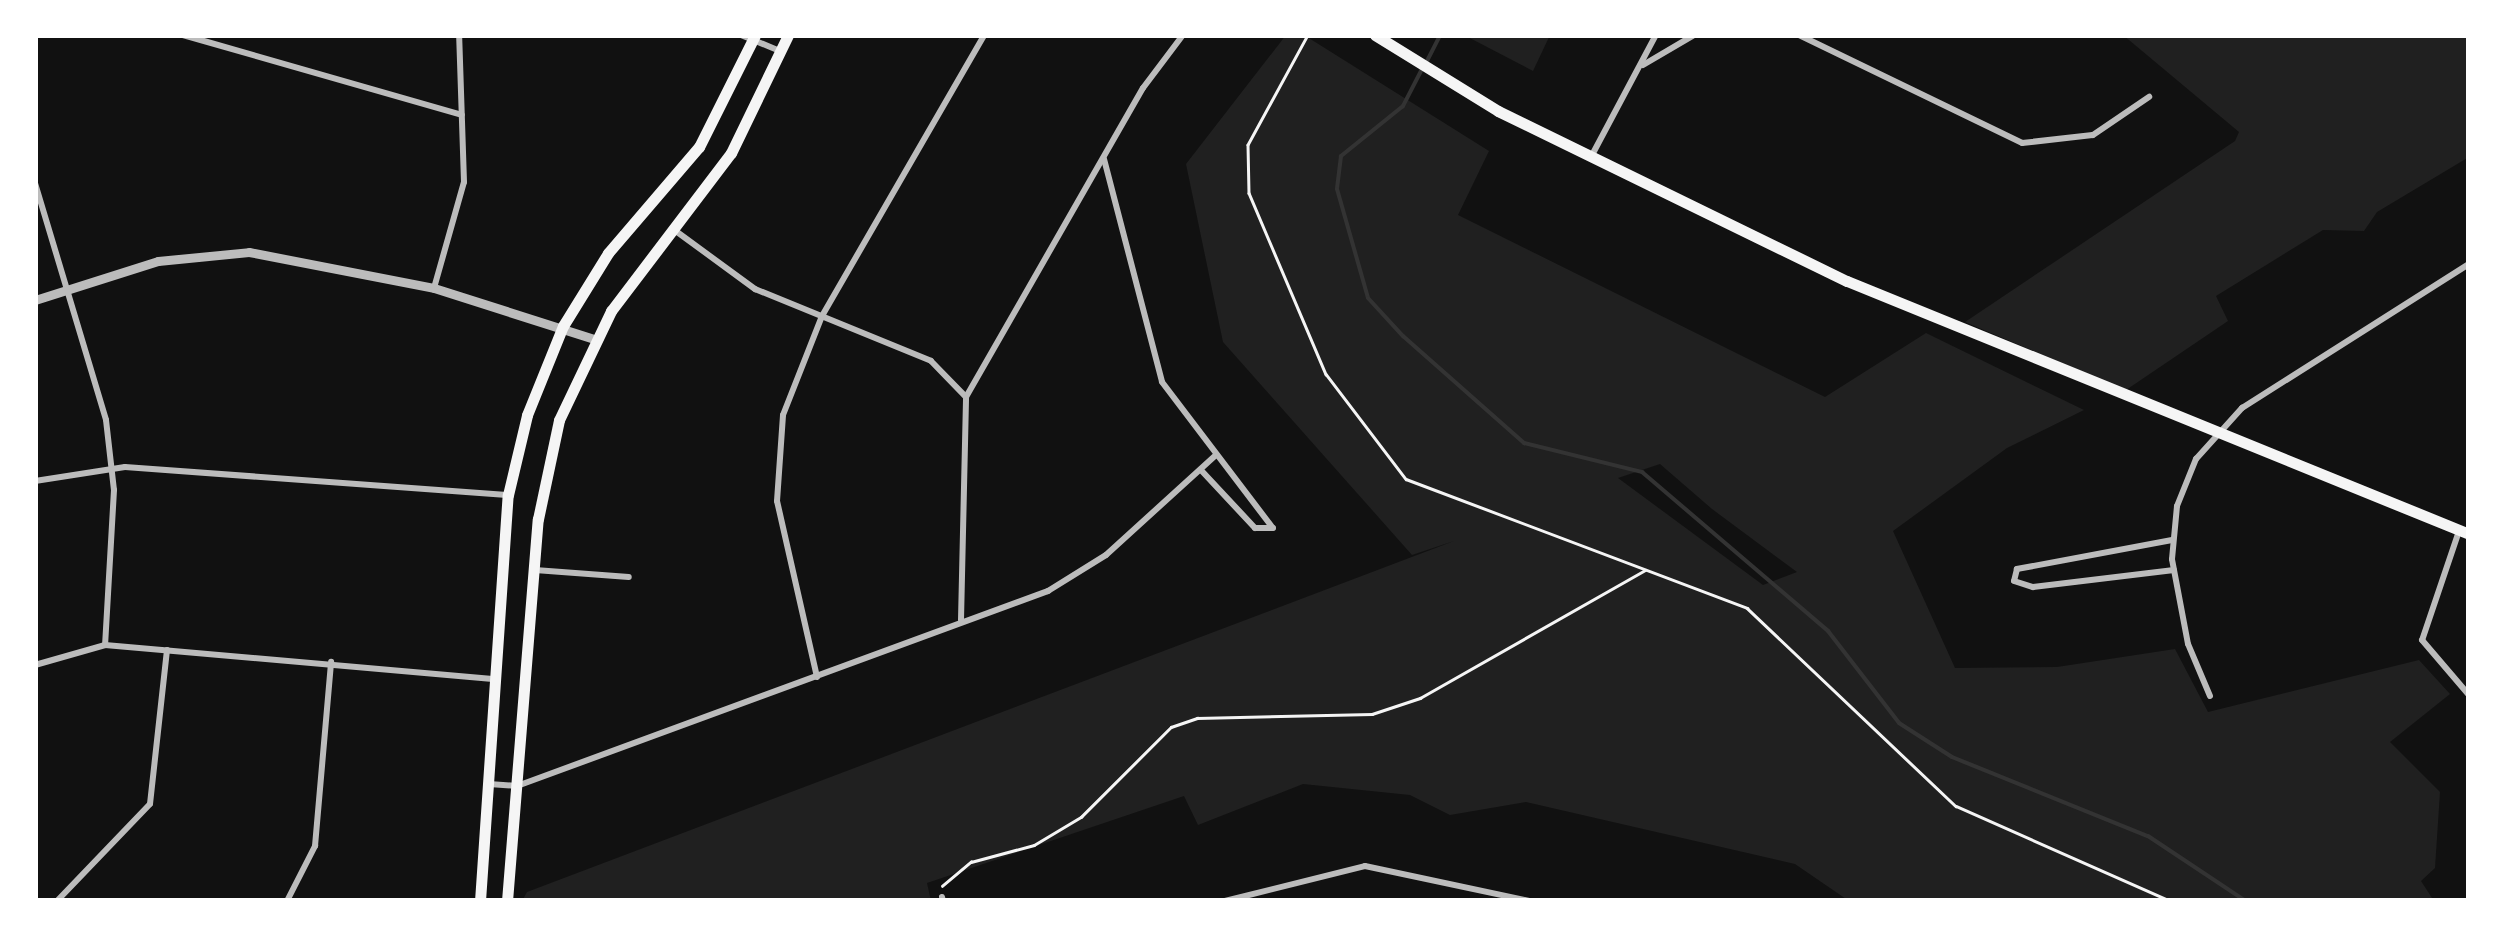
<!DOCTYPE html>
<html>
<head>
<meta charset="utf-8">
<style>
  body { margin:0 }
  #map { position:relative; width:2504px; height:936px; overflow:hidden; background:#111; font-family:"Fira Sans",sans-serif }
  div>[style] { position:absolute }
  .green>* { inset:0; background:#202020 }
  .stream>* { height:4px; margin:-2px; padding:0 2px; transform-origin:2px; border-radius:2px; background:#333 }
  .path>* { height:2.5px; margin:-1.25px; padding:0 1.25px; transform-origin:1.25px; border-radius:1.25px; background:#f5f5f5 }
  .minor>* { height:6px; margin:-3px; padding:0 3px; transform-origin:3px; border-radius:3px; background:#bcbcbc }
  .tertiary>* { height:9px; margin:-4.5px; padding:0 4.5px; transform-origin:4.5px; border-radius:4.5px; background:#bcbcbc }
  .primary>* { height:11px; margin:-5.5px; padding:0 5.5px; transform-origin:5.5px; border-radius:5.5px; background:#f5f5f5 }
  span { translate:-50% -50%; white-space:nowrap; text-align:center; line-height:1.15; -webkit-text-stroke:10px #fff; paint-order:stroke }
  .frame { position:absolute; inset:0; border:38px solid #fff; pointer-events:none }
</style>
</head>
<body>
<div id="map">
  <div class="green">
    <div style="clip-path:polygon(evenodd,1286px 35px,1304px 35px,1489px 151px,1458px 215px,1825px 397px,1926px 333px,2084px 410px,2007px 448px,1893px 531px,1955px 668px,2057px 667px,2175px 649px,2208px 712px,2419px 660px,2450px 694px,2390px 742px,2440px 792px,2435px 868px,2421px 881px,2434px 901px,1849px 901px,1795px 864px,1526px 802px,1450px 815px,1410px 795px,1303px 784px,1198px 825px,1184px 796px,927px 883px,931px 901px,522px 901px,527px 892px,1454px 541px,1412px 555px,1223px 342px,1186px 164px,1286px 35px,1660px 464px,1712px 509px,1797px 572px,1763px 585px,1618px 478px,1660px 464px)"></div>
    <div style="clip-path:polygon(1464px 35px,1550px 35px,1533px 71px)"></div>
    <div style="clip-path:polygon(2123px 35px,2469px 35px,2469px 157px,2377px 212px,2364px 231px,2323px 230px,2216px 296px,2228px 321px,2126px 390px,1965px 322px,2235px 141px,2239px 132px)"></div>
  </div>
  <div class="stream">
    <div style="left:1427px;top:61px;width:29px;rotate:-63deg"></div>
    <div style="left:1422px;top:69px;width:42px;rotate:117.2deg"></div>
    <div style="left:1403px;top:106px;width:80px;rotate:141.1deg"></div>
    <div style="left:1341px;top:156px;width:33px;rotate:97deg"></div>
    <div style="left:1337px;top:189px;width:113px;rotate:74.1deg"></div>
    <div style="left:1368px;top:298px;width:52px;rotate:47.4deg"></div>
    <div style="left:1403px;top:336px;width:162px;rotate:41.5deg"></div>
    <div style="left:1524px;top:443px;width:122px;rotate:13.8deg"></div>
    <div style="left:1642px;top:472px;width:245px;rotate:40.5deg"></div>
    <div style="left:1828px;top:631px;width:116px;rotate:52.3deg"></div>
    <div style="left:1899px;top:723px;width:63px;rotate:32.7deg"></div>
    <div style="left:1952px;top:757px;width:211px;rotate:22deg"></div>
    <div style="left:2148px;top:836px;width:118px;rotate:33.6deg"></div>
  </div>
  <div class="path">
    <div style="left:1308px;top:35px;width:125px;rotate:118.6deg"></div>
    <div style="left:1248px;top:145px;width:48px;rotate:88.8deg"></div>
    <div style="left:1249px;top:193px;width:197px;rotate:67deg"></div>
    <div style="left:1326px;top:374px;width:132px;rotate:52.7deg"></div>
    <div style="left:1406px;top:479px;width:365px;rotate:20.7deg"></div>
    <div style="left:1747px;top:608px;width:288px;rotate:43.5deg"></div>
    <div style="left:1956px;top:806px;width:234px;rotate:23.9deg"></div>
    <div style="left:942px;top:886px;width:38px;rotate:-40deg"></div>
    <div style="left:971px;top:862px;width:65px;rotate:-15.1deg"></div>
    <div style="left:1034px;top:845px;width:55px;rotate:-30.8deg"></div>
    <div style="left:1081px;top:817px;width:127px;rotate:-45deg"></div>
    <div style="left:1171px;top:727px;width:28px;rotate:-19deg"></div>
    <div style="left:1197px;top:718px;width:175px;rotate:-1.3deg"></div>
    <div style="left:1372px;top:714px;width:51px;rotate:-18.4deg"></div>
    <div style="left:1420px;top:698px;width:259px;rotate:-29.6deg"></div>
  </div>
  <div class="minor">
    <div style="left:183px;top:35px;width:290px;rotate:16deg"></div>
    <div style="left:741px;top:35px;width:42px;rotate:22.3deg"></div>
    <div style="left:1799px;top:35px;width:248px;rotate:25.8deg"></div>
    <div style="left:2022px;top:143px;width:71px;rotate:-6.4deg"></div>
    <div style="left:2093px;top:135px;width:68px;rotate:-34.2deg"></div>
    <div style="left:1643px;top:65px;width:59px;rotate:-30.5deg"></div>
    <div style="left:1591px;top:157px;width:138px;rotate:-62deg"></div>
    <div style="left:1104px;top:159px;width:230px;rotate:75.4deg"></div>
    <div style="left:1162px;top:382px;width:183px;rotate:52.8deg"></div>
    <div style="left:1273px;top:528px;width:18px;rotate:180deg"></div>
    <div style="left:1255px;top:528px;width:79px;rotate:-133deg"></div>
    <div style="left:35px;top:183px;width:247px;rotate:73.3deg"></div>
    <div style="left:106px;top:420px;width:70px;rotate:83.5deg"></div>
    <div style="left:114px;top:490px;width:155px;rotate:93.3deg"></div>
    <div style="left:673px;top:229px;width:102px;rotate:36.2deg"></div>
    <div style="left:755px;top:289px;width:190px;rotate:22.2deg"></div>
    <div style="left:931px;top:361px;width:50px;rotate:45.8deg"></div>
    <div style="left:434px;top:288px;width:110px;rotate:-74.2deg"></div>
    <div style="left:464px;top:182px;width:147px;rotate:-91.9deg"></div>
    <div style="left:35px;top:481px;width:91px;rotate:-8.8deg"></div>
    <div style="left:125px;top:467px;width:383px;rotate:4.2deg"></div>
    <div style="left:2459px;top:531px;width:115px;rotate:108.7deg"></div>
    <div style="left:2422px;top:640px;width:72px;rotate:49.5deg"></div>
    <div style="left:2172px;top:540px;width:158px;rotate:169.4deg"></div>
    <div style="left:2017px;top:569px;width:12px;rotate:104deg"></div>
    <div style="left:2014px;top:581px;width:20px;rotate:18deg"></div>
    <div style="left:2033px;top:587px;width:142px;rotate:-6.9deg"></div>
    <div style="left:535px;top:570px;width:94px;rotate:4.3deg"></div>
    <div style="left:961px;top:620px;width:223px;rotate:-88.7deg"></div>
    <div style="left:966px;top:397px;width:356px;rotate:-60.2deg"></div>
    <div style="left:1143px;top:88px;width:66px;rotate:-53deg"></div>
    <div style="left:35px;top:665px;width:73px;rotate:-15.9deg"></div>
    <div style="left:105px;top:645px;width:392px;rotate:5deg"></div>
    <div style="left:817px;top:677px;width:180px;rotate:-102.8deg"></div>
    <div style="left:777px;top:501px;width:86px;rotate:-86deg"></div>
    <div style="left:783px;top:415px;width:106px;rotate:-68.5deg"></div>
    <div style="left:822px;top:316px;width:324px;rotate:-60deg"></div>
    <div style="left:2210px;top:696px;width:56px;rotate:-112.9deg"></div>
    <div style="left:2188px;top:644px;width:86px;rotate:-100.7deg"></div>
    <div style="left:2172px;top:559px;width:53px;rotate:-84.6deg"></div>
    <div style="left:2177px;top:506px;width:51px;rotate:-68deg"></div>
    <div style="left:2196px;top:459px;width:69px;rotate:-48deg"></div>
    <div style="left:2242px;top:408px;width:269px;rotate:-32.4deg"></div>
    <div style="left:489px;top:784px;width:28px;rotate:4deg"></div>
    <div style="left:517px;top:786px;width:566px;rotate:-20.16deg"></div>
    <div style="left:1048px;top:591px;width:68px;rotate:-31.8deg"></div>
    <div style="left:1106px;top:555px;width:149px;rotate:-42.3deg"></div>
    <div style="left:942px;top:897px;width:4px;rotate:76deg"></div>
    <div style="left:57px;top:901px;width:134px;rotate:-46.2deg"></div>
    <div style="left:150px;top:804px;width:155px;rotate:-83.7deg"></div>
    <div style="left:287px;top:901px;width:62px;rotate:-63deg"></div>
    <div style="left:315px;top:846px;width:185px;rotate:-85deg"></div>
    <div style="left:1225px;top:901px;width:144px;rotate:-14deg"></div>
    <div style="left:1365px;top:866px;width:169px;rotate:12deg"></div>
    <div style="left:1801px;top:901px;width:17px"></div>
  </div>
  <div class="tertiary">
    <div style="left:35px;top:300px;width:129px;rotate:-17.6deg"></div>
    <div style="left:158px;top:261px;width:91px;rotate:-5.6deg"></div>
    <div style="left:249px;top:252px;width:188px;rotate:11deg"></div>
    <div style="left:434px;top:288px;width:168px;rotate:17.7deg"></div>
  </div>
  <div class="primary">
    <div style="left:1375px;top:35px;width:145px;rotate:31.7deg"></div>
    <div style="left:1498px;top:111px;width:388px;rotate:26deg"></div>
    <div style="left:1847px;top:281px;width:671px;rotate:22.13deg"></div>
    <div style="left:480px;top:901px;width:407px;rotate:-86.1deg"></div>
    <div style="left:508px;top:495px;width:82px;rotate:-76.6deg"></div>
    <div style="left:527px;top:415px;width:96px;rotate:-68deg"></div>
    <div style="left:563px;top:326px;width:86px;rotate:-58.3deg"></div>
    <div style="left:608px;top:253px;width:140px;rotate:-49.4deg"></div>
    <div style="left:699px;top:147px;width:125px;rotate:-63.4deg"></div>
    <div style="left:507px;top:901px;width:383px;rotate:-85.4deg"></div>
    <div style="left:538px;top:519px;width:101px;rotate:-78deg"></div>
    <div style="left:559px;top:420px;width:121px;rotate:-64.5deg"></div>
    <div style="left:611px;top:311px;width:198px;rotate:-52.8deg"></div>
    <div style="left:731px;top:153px;width:131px;rotate:-64.2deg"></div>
  </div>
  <div class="frame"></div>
</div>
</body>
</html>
